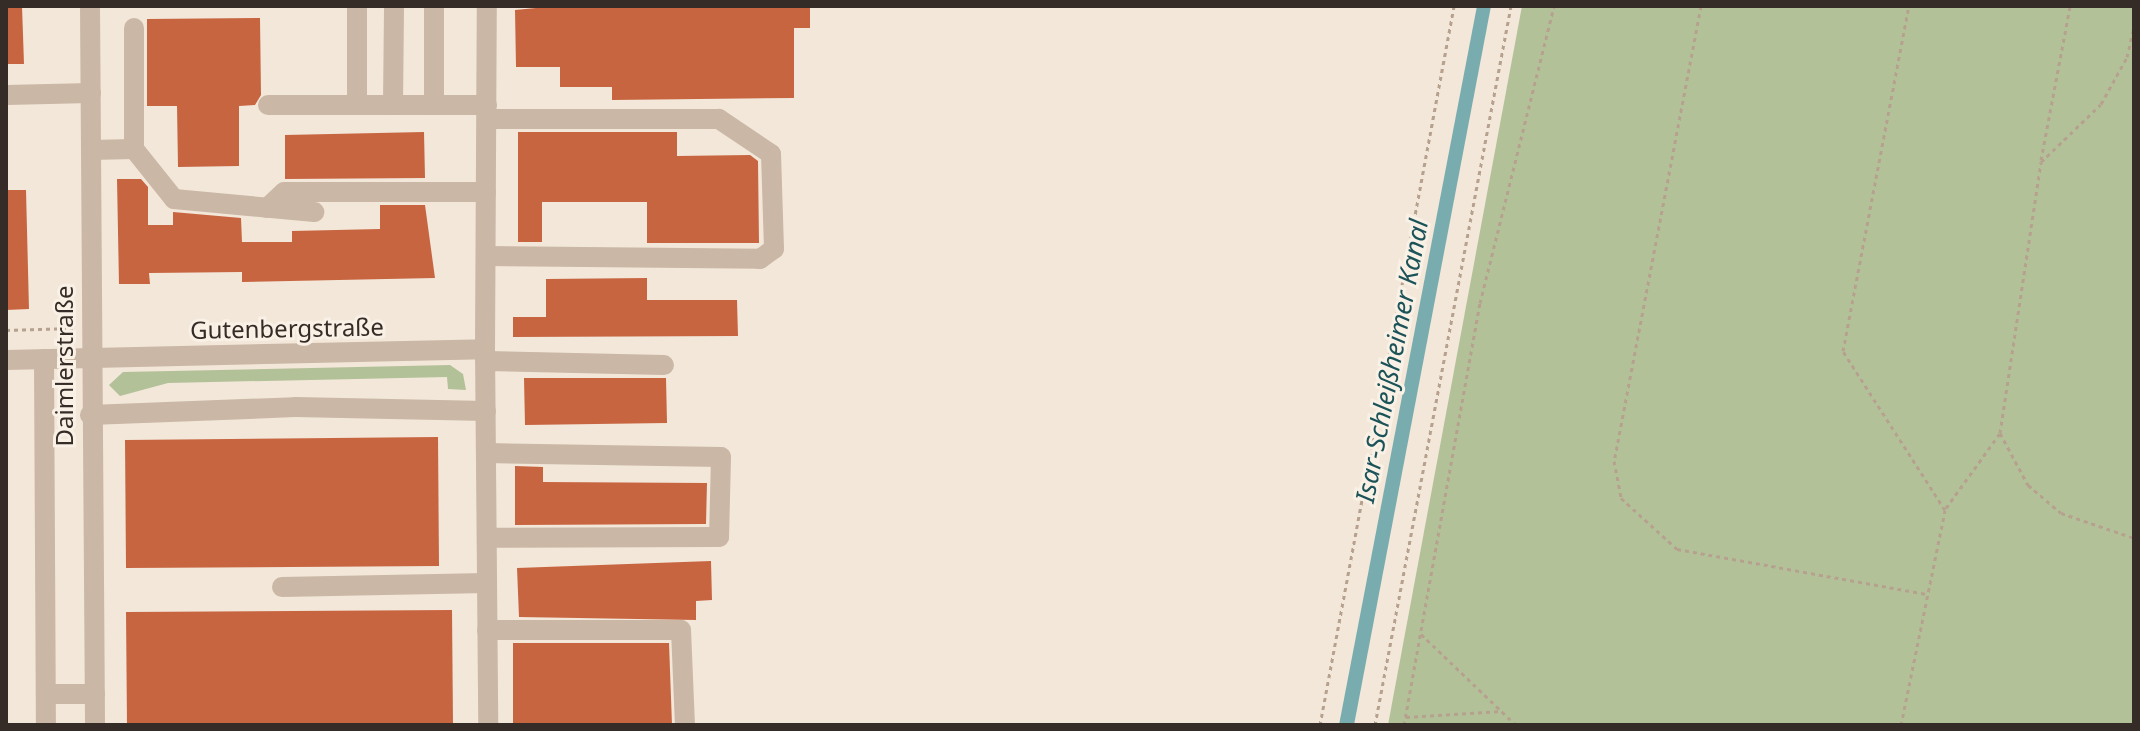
<!DOCTYPE html>
<html>
<head>
<meta charset="utf-8">
<style>
  body { margin:0 }
  #map { position:relative; width:2140px; height:731px; overflow:hidden; background:#f2e7d9; font-family:"Noto Sans",sans-serif }
  div>[style] { position:absolute }
  .green>* { inset:0; background:#b3c199 }
  .water>* { inset:0; background:#78acaf }
  .building>* { inset:0; background:#c86541 }
  .path>* { height:3px; margin-top:-1.5px; transform-origin:0; background:repeating-linear-gradient(90deg,#b6a18f 0 4px,transparent 0 8px) }
  .minor>* { height:20px; margin:-10px; padding:0 10px; transform-origin:10px; border-radius:10px; background:#cab7a5 }
  span { translate:-50% -50%; white-space:nowrap; text-align:center; line-height:1.15; -webkit-text-stroke:6px #faf1e6; paint-order:stroke }
  .street-label { font-size:24px; color:#362c27 }
  .water-label { font-size:26px; color:#1b5358; font-style:italic }
  .frame { position:absolute; inset:0; border:8px solid #362c27; pointer-events:none }
</style>
</head>
<body>
<div id="map">
  <div class="green">
    <div style="clip-path:polygon(1522px 6px,2134px 6px,2134px 725px,1388px 725px)"></div>
    <div style="clip-path:polygon(450px 365px,463px 374px,466px 390px,448px 389px,447px 377px,168px 383px,120px 396px,109px 385px,123px 372px)"></div>
  </div>
  <div class="water">
    <div style="clip-path:polygon(1477px 6px,1491px 6px,1354px 725px,1339px 725px)"></div>
  </div>
  <div class="building">
    <div style="clip-path:polygon(6px 6px,22px 6px,24px 64px,6px 64px)"></div>
    <div style="clip-path:polygon(557px 6px,810px 6px,810px 28px,794px 28px,794px 98px,612px 100px,612px 87px,560px 87px,560px 67px,516px 67px,515px 10px)"></div>
    <div style="clip-path:polygon(260px 18px,261px 95px,255px 105px,239px 106px,239px 166px,178px 167px,177px 106px,147px 106px,147px 19px)"></div>
    <div style="clip-path:polygon(424px 132px,425px 178px,285px 179px,285px 135px)"></div>
    <div style="clip-path:polygon(518px 132px,677px 132px,677px 156px,750px 155px,758px 161px,759px 243px,647px 243px,647px 202px,542px 202px,542px 242px,518px 242px)"></div>
    <div style="clip-path:polygon(117px 179px,141px 179px,148px 187px,148px 225px,173px 225px,173px 212px,241px 218px,242px 242px,292px 242px,292px 231px,380px 229px,380px 205px,425px 205px,435px 278px,242px 282px,242px 272px,149px 273px,150px 284px,119px 284px)"></div>
    <div style="clip-path:polygon(6px 190px,26px 190px,29px 309px,6px 310px)"></div>
    <div style="clip-path:polygon(647px 278px,647px 300px,737px 300px,738px 336px,513px 337px,513px 317px,546px 317px,546px 279px)"></div>
    <div style="clip-path:polygon(524px 378px,666px 378px,667px 423px,525px 425px)"></div>
    <div style="clip-path:polygon(438px 437px,439px 566px,126px 568px,125px 440px)"></div>
    <div style="clip-path:polygon(515px 466px,543px 467px,543px 482px,707px 483px,706px 524px,515px 525px)"></div>
    <div style="clip-path:polygon(711px 561px,712px 600px,696px 601px,696px 620px,519px 617px,517px 568px)"></div>
    <div style="clip-path:polygon(452px 610px,453px 725px,127px 725px,126px 612px)"></div>
    <div style="clip-path:polygon(513px 643px,669px 643px,672px 725px,513px 725px)"></div>
  </div>
  <div class="path">
    <div style="left:1701px;top:6px;width:463px;rotate:100.8deg"></div>
    <div style="left:1614px;top:461px;width:38px;rotate:79deg"></div>
    <div style="left:1621px;top:498px;width:76px;rotate:42.3deg"></div>
    <div style="left:1677px;top:549px;width:255px;rotate:10.2deg"></div>
    <div style="left:2041px;top:160px;width:157px;rotate:-79.3deg"></div>
    <div style="left:6px;top:330px;width:67px;rotate:-1.7deg"></div>
    <div style="left:2000px;top:433px;width:274px;rotate:-81.4deg"></div>
    <div style="left:2041px;top:162px;width:83px;rotate:-44deg"></div>
    <div style="left:2101px;top:104px;width:54px;rotate:-61deg"></div>
    <div style="left:2127px;top:57px;width:32px;rotate:-77deg"></div>
    <div style="left:1946px;top:508px;width:92px;rotate:-54.2deg"></div>
    <div style="left:2000px;top:433px;width:59px;rotate:61.7deg"></div>
    <div style="left:2028px;top:485px;width:43px;rotate:40.3deg"></div>
    <div style="left:2061px;top:513px;width:77px;rotate:18.9deg"></div>
    <div style="left:1421px;top:634px;width:132px;rotate:43.8deg"></div>
    <div style="left:1406px;top:717px;width:96px;rotate:-3.6deg"></div>
    <div style="left:1320px;top:725px;width:731px;rotate:-79.44deg"></div>
    <div style="left:1375px;top:725px;width:732px;rotate:-79.29deg"></div>
    <div style="left:1404px;top:725px;width:429px;rotate:-79.8deg"></div>
    <div style="left:1480px;top:303px;width:306px;rotate:-76deg"></div>
    <div style="left:1901px;top:725px;width:219px;rotate:-78.4deg"></div>
    <div style="left:1945px;top:510px;width:189px;rotate:-122.7deg"></div>
    <div style="left:1843px;top:351px;width:351px;rotate:-79.2deg"></div>
  </div>
  <div class="minor">
    <div style="left:90px;top:6px;width:719px;rotate:89.6deg"></div>
    <div style="left:357px;top:7px;width:97px;rotate:90deg"></div>
    <div style="left:134px;top:28px;width:121px;rotate:90deg"></div>
    <div style="left:6px;top:95px;width:85px;rotate:-1.3deg"></div>
    <div style="left:268px;top:105px;width:219px"></div>
    <div style="left:393px;top:105px;width:99px;rotate:-89.4deg"></div>
    <div style="left:434px;top:105px;width:99px;rotate:-90deg"></div>
    <div style="left:91px;top:150px;width:43px;rotate:-1.3deg"></div>
    <div style="left:134px;top:149px;width:64px;rotate:51.3deg"></div>
    <div style="left:174px;top:199px;width:141px;rotate:5.3deg"></div>
    <div style="left:267px;top:208px;width:23px;rotate:-43deg"></div>
    <div style="left:284px;top:192px;width:202px"></div>
    <div style="left:486px;top:256px;width:274px;rotate:0.6deg"></div>
    <div style="left:760px;top:259px;width:17px;rotate:-36deg"></div>
    <div style="left:774px;top:249px;width:95px;rotate:-91.8deg"></div>
    <div style="left:771px;top:154px;width:63px;rotate:-146.1deg"></div>
    <div style="left:719px;top:119px;width:232px;rotate:180deg"></div>
    <div style="left:485px;top:349px;width:376px;rotate:89.5deg"></div>
    <div style="left:44px;top:359px;width:366px;rotate:89.7deg"></div>
    <div style="left:6px;top:360px;width:479px;rotate:-1.3deg"></div>
    <div style="left:485px;top:349px;width:343px;rotate:-89.7deg"></div>
    <div style="left:486px;top:361px;width:178px;rotate:1.3deg"></div>
    <div style="left:90px;top:415px;width:205px;rotate:-2.2deg"></div>
    <div style="left:295px;top:407px;width:191px;rotate:1.2deg"></div>
    <div style="left:486px;top:453px;width:235px;rotate:1deg"></div>
    <div style="left:721px;top:457px;width:80px;rotate:91.4deg"></div>
    <div style="left:719px;top:537px;width:232px;rotate:179.8deg"></div>
    <div style="left:282px;top:587px;width:205px;rotate:-1.1deg"></div>
    <div style="left:487px;top:630px;width:194px"></div>
    <div style="left:681px;top:630px;width:95px;rotate:87.6deg"></div>
    <div style="left:46px;top:694px;width:49px"></div>
  </div>
  <div class="street-label">
    <span style="left:287px;top:328px;rotate:-1deg">Gutenbergstraße</span>
    <span style="left:64px;top:366px;rotate:-90deg">Daimlerstraße</span>
  </div>
  <div class="water-label">
    <span style="left:1392px;top:361px;rotate:-79deg">Isar-Schleißheimer Kanal</span>
  </div>
  <div class="frame"></div>
</div>
</body>
</html>
